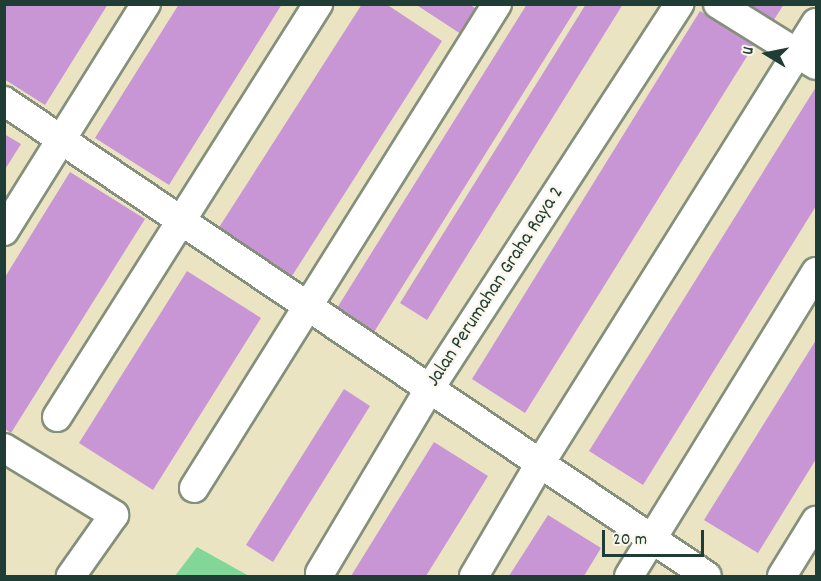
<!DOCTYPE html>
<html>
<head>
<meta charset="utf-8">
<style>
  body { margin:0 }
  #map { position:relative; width:821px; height:581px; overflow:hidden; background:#ebe4c3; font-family:Dekko,sans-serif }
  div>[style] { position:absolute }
  .green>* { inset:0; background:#82d698 }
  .building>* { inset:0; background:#c895d5 }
  .roads { filter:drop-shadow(2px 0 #85907c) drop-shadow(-2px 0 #85907c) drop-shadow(0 2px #85907c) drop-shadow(0 -2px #85907c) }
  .minor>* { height:28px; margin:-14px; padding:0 14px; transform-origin:14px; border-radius:14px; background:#fff }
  span { translate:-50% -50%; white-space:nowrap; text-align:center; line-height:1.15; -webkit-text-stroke:5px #fbf7ec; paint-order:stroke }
  .street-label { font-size:20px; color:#1f3d34 }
  .frame { position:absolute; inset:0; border:6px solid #1f3d34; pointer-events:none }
  .north { position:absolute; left:737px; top:24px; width:60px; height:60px; -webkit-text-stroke:4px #fbf7ec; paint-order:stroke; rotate:280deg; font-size:16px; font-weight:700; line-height:24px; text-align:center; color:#1f3d34 }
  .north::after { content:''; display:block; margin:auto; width:21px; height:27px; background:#1f3d34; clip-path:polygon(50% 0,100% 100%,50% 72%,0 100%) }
  .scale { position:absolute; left:602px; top:530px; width:102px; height:27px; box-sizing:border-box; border:3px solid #1f3d34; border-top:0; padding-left:8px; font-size:18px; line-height:21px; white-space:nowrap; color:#1f3d34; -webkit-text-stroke:4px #fbf7ec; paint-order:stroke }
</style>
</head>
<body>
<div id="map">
  <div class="green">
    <div style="clip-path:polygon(197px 547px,249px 576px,175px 576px)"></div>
  </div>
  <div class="building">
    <div style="clip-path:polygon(4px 4px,108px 4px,45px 105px,4px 79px)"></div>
    <div style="clip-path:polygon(179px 4px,282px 4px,169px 185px,95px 138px)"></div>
    <div style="clip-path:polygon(362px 4px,386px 4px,442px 41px,292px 276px,218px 229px)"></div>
    <div style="clip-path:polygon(415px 4px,469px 4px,479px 11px,464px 36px)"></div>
    <div style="clip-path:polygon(527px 4px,579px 4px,374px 332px,337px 308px)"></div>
    <div style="clip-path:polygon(586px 4px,623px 4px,427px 320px,400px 303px)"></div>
    <div style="clip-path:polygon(735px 4px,784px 4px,770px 26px)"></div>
    <div style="clip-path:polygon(700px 11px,754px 45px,525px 413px,472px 379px)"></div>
    <div style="clip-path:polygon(816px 87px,816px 206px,643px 485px,589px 451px)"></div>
    <div style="clip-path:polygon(4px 134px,21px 144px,4px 171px)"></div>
    <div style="clip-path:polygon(70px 172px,145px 219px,11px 433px,5px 429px,5px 277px)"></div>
    <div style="clip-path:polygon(187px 271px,261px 318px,153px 490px,79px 443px)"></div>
    <div style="clip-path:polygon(816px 340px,816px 459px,758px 553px,704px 520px)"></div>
    <div style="clip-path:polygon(344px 389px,370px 406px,273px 562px,246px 545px)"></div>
    <div style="clip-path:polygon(434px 442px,488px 476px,426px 576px,351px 576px)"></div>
    <div style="clip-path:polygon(548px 515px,601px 548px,584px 576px,509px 576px)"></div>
  </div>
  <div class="roads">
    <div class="minor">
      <div style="left:718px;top:4px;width:115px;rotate:31.9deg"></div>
      <div style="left:4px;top:101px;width:848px;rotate:34.05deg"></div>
      <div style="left:4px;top:231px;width:268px;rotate:-58deg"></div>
      <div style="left:57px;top:417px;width:489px;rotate:-57.7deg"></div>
      <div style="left:4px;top:448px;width:129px;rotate:31.3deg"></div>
      <div style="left:114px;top:515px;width:75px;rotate:125.2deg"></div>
      <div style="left:194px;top:488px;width:571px;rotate:-57.95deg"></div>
      <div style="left:320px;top:573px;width:215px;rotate:-59.3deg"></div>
      <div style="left:430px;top:388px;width:458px;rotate:-57deg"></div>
      <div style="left:474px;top:576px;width:132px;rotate:-59.6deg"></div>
      <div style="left:541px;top:462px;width:518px;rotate:-57.94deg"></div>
      <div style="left:629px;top:576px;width:357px;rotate:-58.4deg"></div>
      <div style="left:782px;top:576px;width:65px;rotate:-58.3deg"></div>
    </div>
  </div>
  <div class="street-label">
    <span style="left:496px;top:287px;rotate:-57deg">Jalan Perumahan Graha Raya 2</span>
  </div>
  <div class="frame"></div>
  <div class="north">U</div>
  <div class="scale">20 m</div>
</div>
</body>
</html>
